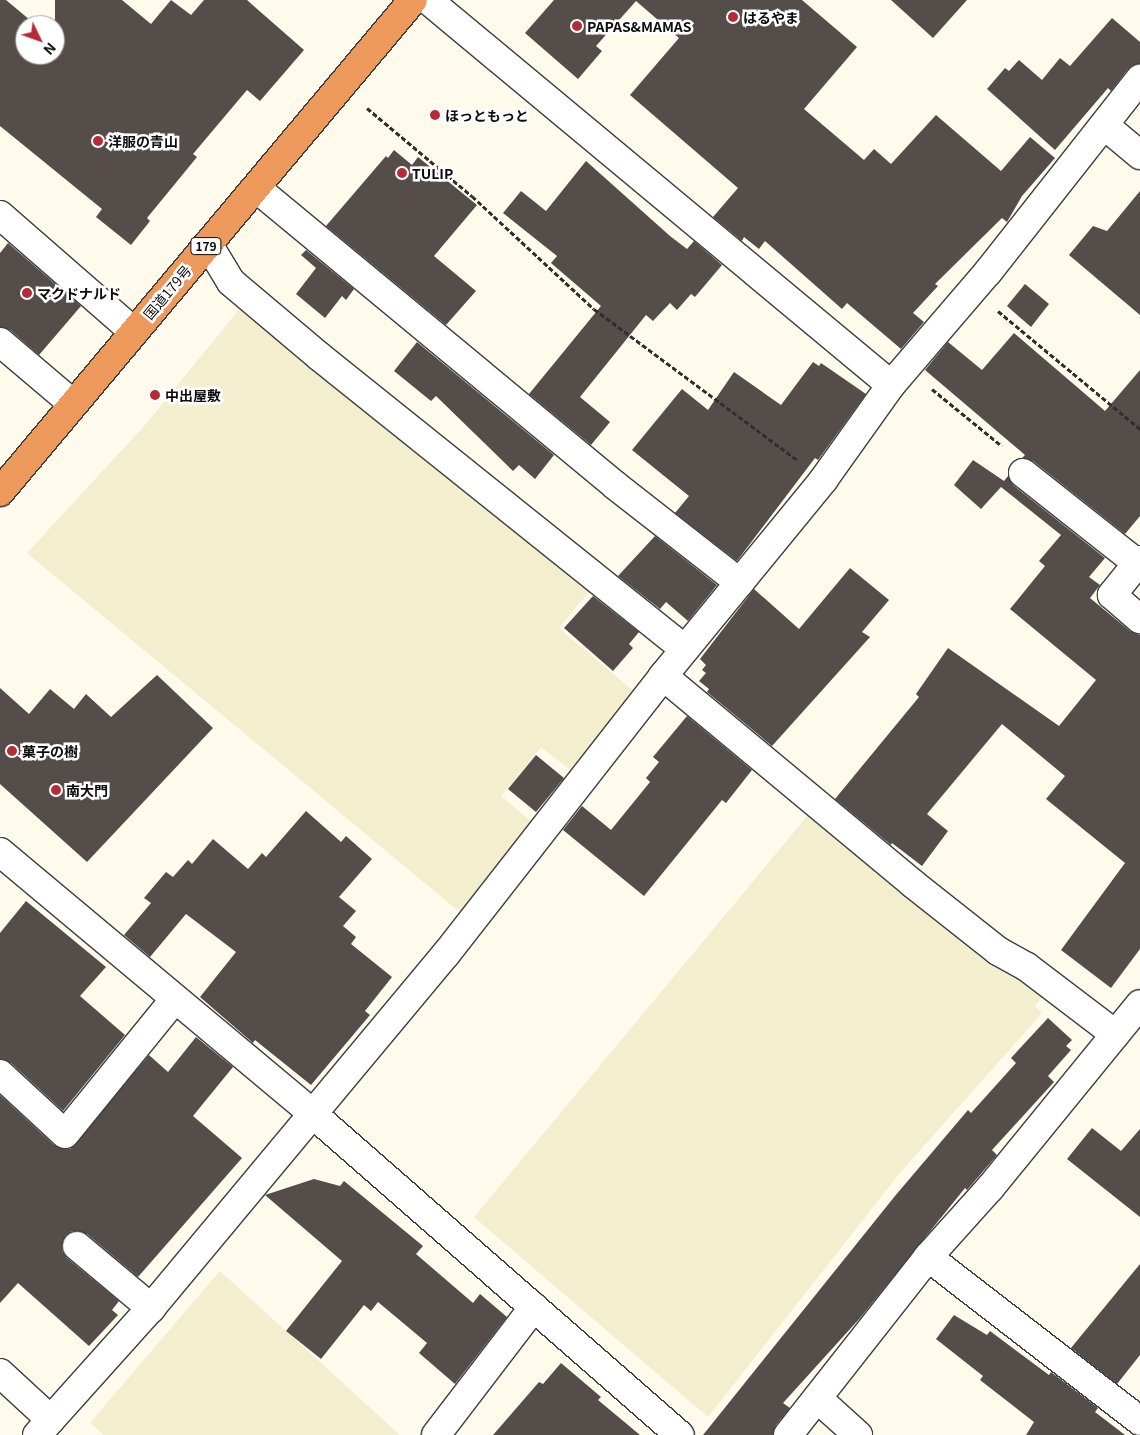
<!DOCTYPE html>
<html>
<head>
<meta charset="utf-8">
<style>
  body { margin:0 }
  #map { position:relative; width:1140px; height:1435px; overflow:hidden; background:#fefaec; font-family:Georgia,"Noto Sans JP",serif }
  div>[style] { position:absolute }
  .farmland>* { inset:0; background:#f2eece }
  .building>* { inset:0; background:#544d49 }
  .path>* { height:3px; margin-top:-1.5px; transform-origin:0; background:repeating-linear-gradient(90deg,#2e2e2e 0 5px,transparent 0 7.5px) }
  .roads { filter:drop-shadow(1px 0 #3f3f3f) drop-shadow(-1px 0 #3f3f3f) drop-shadow(0 1px #3f3f3f) drop-shadow(0 -1px #3f3f3f) }
  .minor>* { height:28px; margin:-14px; padding:0 14px; transform-origin:14px; border-radius:14px; background:#fff }
  .highway>* { height:28px; margin:-14px; padding:0 14px; transform-origin:14px; border-radius:14px; background:#ec995b }
  .dots>* { width:14px; height:14px; translate:-50% -50%; box-sizing:border-box; border:2px solid #fff; border-radius:50% }
  span { translate:-50% -50%; white-space:nowrap; text-align:center; line-height:1.15; -webkit-text-stroke:5px #fff; paint-order:stroke }
  .shield-label span { padding:1px 4px; background:#fff; border:1px solid; border-radius:4px; -webkit-text-stroke-width:0 }
  .shield-label { font-size:12px; color:#0c0c0c; font-weight:700 }
  .poi-label { font-size:14px; color:#0c0c0c; font-weight:700 }
  .left { translate:0 -50%; text-align:left }
  .street-label { font-size:14px; color:#0c0c0c }
  .north { position:absolute; left:15px; top:15px; width:50px; height:50px; box-sizing:border-box; background:#fff; border:1px solid #9e9e9e; border-radius:50%; rotate:132deg; font-size:14px; font-weight:700; line-height:20px; text-align:center; color:#0c0c0c }
  .north::after { content:''; display:block; margin:auto; width:18px; height:22px; background:#b42c37; clip-path:polygon(50% 0,100% 100%,50% 72%,0 100%) }
</style>
</head>
<body>
<div id="map">
  <div class="farmland">
    <div style="clip-path:polygon(258px 286px,603px 575px,559px 628px,638px 695px,578px 776px,541px 747px,501px 796px,538px 827px,467px 918px,27px 553px,146px 424px)"></div>
    <div style="clip-path:polygon(814px 808px,1043px 996px,1035px 1006px,1042px 1013px,899px 1174px,708px 1417px,474px 1217px)"></div>
    <div style="clip-path:polygon(220px 1271px,400px 1435px,104px 1435px,90px 1423px)"></div>
  </div>
  <div class="building">
    <div style="clip-path:polygon(0 0,6px 0,36px 25px,25px 25px,25px 55px,55px 55px,55px 0,122px 0,151px 24px,171px 0,191px 15px,204px 0,247px 0,304px 50px,260px 101px,247px 90px,193px 154px,197px 157px,147px 218px,150px 221px,131px 245px,96px 217px,102px 209px,0 126px)"></div>
    <div style="clip-path:polygon(554px 0,802px 0,857px 47px,804px 109px,864px 160px,874px 149px,891px 164px,936px 115px,1001px 171px,1030px 137px,1055px 158px,1022px 196px,1007px 222px,1002px 218px,935px 284px,938px 286px,913px 313px,924px 322px,901px 349px,847px 303px,842px 309px,765px 241px,759px 249px,744px 237px,742px 241px,713px 217px,738px 188px,630px 95px,679px 38px,636px 1px,596px 46px,602px 51px,578px 79px,525px 33px)"></div>
    <div style="clip-path:polygon(891px 0,967px 0,933px 38px)"></div>
    <div style="clip-path:polygon(1112px 18px,1140px 42px,1140px 64px,1128px 69px,1111px 91px,1108px 88px,1055px 150px,987px 89px,1005px 68px,1009px 71px,1019px 60px,1042px 80px,1060px 58px,1070px 66px)"></div>
    <div style="clip-path:polygon(394px 150px,412px 165px,418px 157px,477px 205px,434px 256px,476px 291px,446px 325px,326px 226px,386px 156px,388px 158px)"></div>
    <div style="clip-path:polygon(586px 161px,670px 236px,687px 249px,694px 241px,722px 265px,695px 297px,691px 294px,677px 310px,670px 303px,653px 321px,646px 315px,580px 397px,610px 422px,591px 445px,529px 394px,601px 306px,551px 263px,557px 256px,503px 213px,521px 191px,546px 211px)"></div>
    <div style="clip-path:polygon(1140px 191px,1140px 315px,1069px 255px,1093px 226px,1107px 231px)"></div>
    <div style="clip-path:polygon(8px 243px,81px 306px,39px 355px,10px 330px,0 327px,0 253px)"></div>
    <div style="clip-path:polygon(306px 250px,354px 289px,346px 300px,342px 296px,325px 318px,296px 294px,316px 268px,301px 255px)"></div>
    <div style="clip-path:polygon(1025px 284px,1049px 304px,1031px 327px,1007px 306px)"></div>
    <div style="clip-path:polygon(1014px 333px,1105px 411px,1140px 370px,1140px 516px,1125px 534px,1033px 461px,1022px 458px,1025px 455px,925px 370px,948px 342px,982px 370px)"></div>
    <div style="clip-path:polygon(417px 342px,554px 455px,535px 479px,519px 465px,513px 471px,436px 396px,431px 401px,394px 371px)"></div>
    <div style="clip-path:polygon(813px 362px,819px 366px,821px 363px,866px 394px,818px 460px,815px 458px,737px 561px,675px 513px,689px 496px,632px 450px,682px 389px,708px 410px,734px 372px,781px 405px)"></div>
    <div style="clip-path:polygon(973px 460px,1004px 481px,1008px 476px,1013px 485px,1105px 558px,1089px 577px,1100px 585px,1090px 598px,1130px 631px,1140px 635px,1140px 949px,1111px 988px,1061px 950px,1125px 863px,1046px 799px,1065px 776px,1002px 724px,927px 814px,948px 831px,922px 866px,892px 843px,891px 845px,835px 799px,919px 697px,916px 694px,948px 648px,1059px 726px,1096px 680px,1010px 609px,1045px 566px,1039px 561px,1061px 535px,1001px 487px,981px 509px,954px 485px)"></div>
    <div style="clip-path:polygon(655px 536px,717px 585px,688px 621px,666px 602px,660px 609px,618px 576px)"></div>
    <div style="clip-path:polygon(850px 568px,889px 600px,862px 632px,870px 637px,772px 746px,707px 692px,709px 689px,699px 681px,706px 673px,702px 670px,706px 665px,700px 659px,754px 589px,799px 629px)"></div>
    <div style="clip-path:polygon(593px 596px,639px 632px,629px 644px,633px 648px,613px 671px,564px 628px)"></div>
    <div style="clip-path:polygon(157px 675px,213px 728px,87px 862px,0 784px,0 688px,29px 714px,50px 689px,74px 709px,86px 694px,111px 717px)"></div>
    <div style="clip-path:polygon(687px 716px,752px 770px,726px 803px,722px 800px,644px 896px,563px 830px,582px 806px,611px 830px,650px 782px,646px 778px,659px 762px,653px 757px)"></div>
    <div style="clip-path:polygon(536px 755px,564px 778px,536px 812px,508px 789px)"></div>
    <div style="clip-path:polygon(306px 811px,341px 842px,346px 836px,372px 859px,339px 897px,356px 911px,343px 926px,356px 937px,351px 944px,392px 977px,365px 1011px,370px 1015px,311px 1085px,255px 1040px,253px 1043px,200px 997px,236px 952px,186px 914px,150px 957px,124px 935px,151px 903px,144px 898px,166px 872px,173px 877px,188px 860px,192px 864px,213px 839px,248px 869px,262px 853px,266px 857px)"></div>
    <div style="clip-path:polygon(26px 901px,106px 967px,80px 996px,125px 1035px,63px 1111px,11px 1063px,0 1059px,0 933px)"></div>
    <div style="clip-path:polygon(1048px 1018px,1072px 1040px,1066px 1046px,1071px 1050px,1048px 1076px,1054px 1082px,992px 1150px,997px 1155px,967px 1190px,965px 1188px,860px 1318px,783px 1403px,790px 1408px,776px 1425px,773px 1435px,703px 1435px,895px 1196px,968px 1110px,971px 1113px,1016px 1063px,1011px 1058px)"></div>
    <div style="clip-path:polygon(196px 1037px,233px 1067px,193px 1116px,242px 1158px,138px 1277px,87px 1234px,72px 1231px,65px 1236px,62px 1251px,67px 1258px,119px 1301px,112px 1310px,118px 1315px,89px 1346px,18px 1283px,0 1303px,0 1095px,54px 1145px,70px 1149px,149px 1055px,168px 1072px)"></div>
    <div style="clip-path:polygon(1092px 1128px,1121px 1151px,1140px 1129px,1140px 1217px,1067px 1159px)"></div>
    <div style="clip-path:polygon(314px 1179px,340px 1186px,344px 1181px,423px 1246px,416px 1254px,473px 1303px,480px 1294px,507px 1317px,455px 1384px,419px 1353px,427px 1343px,378px 1302px,371px 1311px,364px 1305px,321px 1359px,286px 1331px,342px 1261px,265px 1195px)"></div>
    <div style="clip-path:polygon(1140px 1264px,1140px 1355px,1117px 1384px,1071px 1348px)"></div>
    <div style="clip-path:polygon(954px 1315px,987px 1335px,990px 1331px,1049px 1375px,1051px 1372px,1098px 1408px,1095px 1412px,1125px 1435px,1026px 1435px,1034px 1422px,980px 1380px,983px 1376px,936px 1339px)"></div>
    <div style="clip-path:polygon(561px 1363px,601px 1397px,598px 1400px,640px 1435px,493px 1435px,539px 1382px,543px 1384px)"></div>
  </div>
  <div class="path">
    <div style="left:367px;top:108px;width:137px;rotate:40deg"></div>
    <div style="left:472px;top:196px;width:166px;rotate:42.8deg"></div>
    <div style="left:594px;top:309px;width:253px;rotate:36.6deg"></div>
    <div style="left:998px;top:311px;width:185px;rotate:39.7deg"></div>
    <div style="left:932px;top:389px;width:90px;rotate:39.2deg"></div>
  </div>
  <div class="roads">
    <div class="minor">
      <div style="left:428px;top:0;width:602px;rotate:39.74deg"></div>
      <div style="left:1104px;top:125px;width:47px;rotate:39.8deg"></div>
      <div style="left:256px;top:188px;width:467px;rotate:39.6deg"></div>
      <div style="left:616px;top:486px;width:157px;rotate:38deg"></div>
      <div style="left:0;top:215px;width:178px;rotate:41.1deg"></div>
      <div style="left:208px;top:244px;width:44px;rotate:58.8deg"></div>
      <div style="left:231px;top:282px;width:116px;rotate:40.1deg"></div>
      <div style="left:320px;top:357px;width:467px;rotate:38.7deg"></div>
      <div style="left:0;top:342px;width:96px;rotate:40.3deg"></div>
      <div style="left:1023px;top:473px;width:145px;rotate:38.3deg"></div>
      <div style="left:1140px;top:560px;width:45px;rotate:128.7deg"></div>
      <div style="left:1112px;top:595px;width:37px;rotate:41deg"></div>
      <div style="left:663px;top:676px;width:324px;rotate:39.7deg"></div>
      <div style="left:912px;top:883px;width:110px;rotate:38.3deg"></div>
      <div style="left:998px;top:951px;width:33px;rotate:29deg"></div>
      <div style="left:1027px;top:967px;width:111px;rotate:37.3deg"></div>
      <div style="left:0;top:852px;width:410px;rotate:39.9deg"></div>
      <div style="left:314px;top:1115px;width:486px;rotate:41.2deg"></div>
      <div style="left:0;top:1074px;width:88px;rotate:42.7deg"></div>
      <div style="left:65px;top:1134px;width:173px;rotate:-50.9deg"></div>
      <div style="left:77px;top:1246px;width:97px;rotate:40deg"></div>
      <div style="left:928px;top:1257px;width:268px;rotate:37.7deg"></div>
      <div style="left:0;top:1373px;width:69px;rotate:42.7deg"></div>
      <div style="left:818px;top:1399px;width:54px;rotate:42deg"></div>
      <div style="left:37px;top:1435px;width:171px;rotate:-48.1deg"></div>
      <div style="left:151px;top:1308px;width:461px;rotate:-50.2deg"></div>
      <div style="left:446px;top:954px;width:353px;rotate:-52deg"></div>
      <div style="left:663px;top:676px;width:254px;rotate:-50.7deg"></div>
      <div style="left:824px;top:479px;width:115px;rotate:-54.5deg"></div>
      <div style="left:891px;top:385px;width:149px;rotate:-49.4deg"></div>
      <div style="left:988px;top:272px;width:246px;rotate:-51.8deg"></div>
      <div style="left:436px;top:1435px;width:161px;rotate:-52.6deg"></div>
      <div style="left:788px;top:1435px;width:226px;rotate:-51.8deg"></div>
      <div style="left:928px;top:1257px;width:93px;rotate:-48.1deg"></div>
      <div style="left:990px;top:1188px;width:237px;rotate:-50.8deg"></div>
    </div>
    <div class="highway">
      <div style="left:0;top:492px;width:642px;rotate:-49.99deg"></div>
    </div>
  </div>
  <div class="dots">
    <div style="left:733px;top:17px;background:#b42c37"></div>
    <div style="left:577px;top:26px;background:#b42c37"></div>
    <div style="left:435px;top:115px;background:#b42c37"></div>
    <div style="left:98px;top:141px;background:#b42c37"></div>
    <div style="left:402px;top:173px;background:#b42c37"></div>
    <div style="left:27px;top:293px;background:#b42c37"></div>
    <div style="left:155px;top:395px;background:#b42c37"></div>
    <div style="left:12px;top:751px;background:#b42c37"></div>
    <div style="left:56px;top:790px;background:#b42c37"></div>
  </div>
  <div class="shield-label">
    <span style="left:206px;top:246px">179</span>
  </div>
  <div class="poi-label">
    <span class="left" style="left:743px;top:17px">はるやま</span>
    <span class="left" style="left:587px;top:26px">PAPAS&amp;MAMAS</span>
    <span class="left" style="left:445px;top:115px">ほっともっと</span>
    <span class="left" style="left:108px;top:141px">洋服の青山</span>
    <span class="left" style="left:412px;top:173px">TULIP</span>
    <span class="left" style="left:37px;top:293px">マクドナルド</span>
    <span class="left" style="left:165px;top:395px">中出屋敷</span>
    <span class="left" style="left:22px;top:751px">菓子の樹</span>
    <span class="left" style="left:66px;top:790px">南大門</span>
  </div>
  <div class="street-label">
    <span style="left:167px;top:292px;rotate:-50deg">国道179号</span>
  </div>
  <div class="north">N</div>
</div>
</body>
</html>
